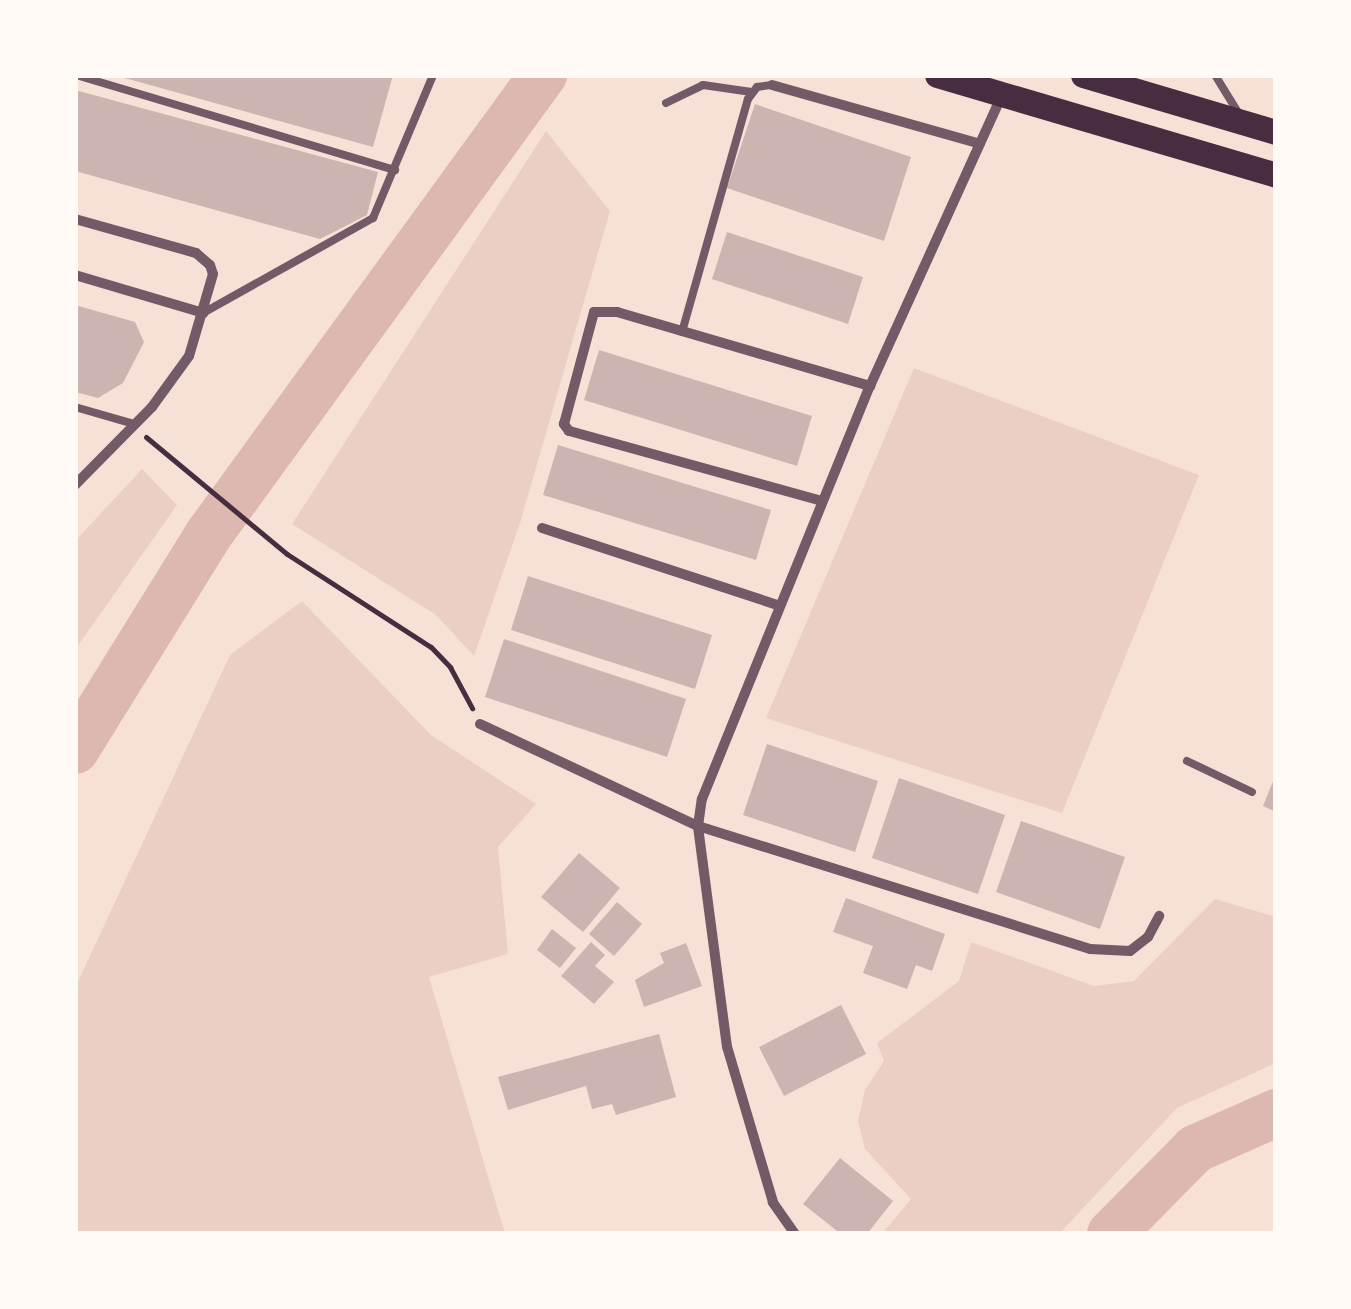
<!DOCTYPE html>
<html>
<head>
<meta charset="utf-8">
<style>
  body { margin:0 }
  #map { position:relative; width:1351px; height:1309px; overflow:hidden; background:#f7e1d7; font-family:Lora,serif }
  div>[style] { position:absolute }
  .green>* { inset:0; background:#ebcfc5 }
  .river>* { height:48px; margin:-24px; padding:0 24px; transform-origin:24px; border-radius:24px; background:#dcb8b0 }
  .building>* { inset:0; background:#ccb4b1 }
  .path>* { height:5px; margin:-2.5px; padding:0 2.5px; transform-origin:2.5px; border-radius:2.5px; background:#4a2c40 }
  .service>* { height:8px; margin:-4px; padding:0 4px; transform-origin:4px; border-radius:4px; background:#755966 }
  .minor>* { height:10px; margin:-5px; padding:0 5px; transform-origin:5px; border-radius:5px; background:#755966 }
  .primary>* { height:25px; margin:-12.5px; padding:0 12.5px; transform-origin:12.5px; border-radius:12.5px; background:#4a2c40 }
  span { translate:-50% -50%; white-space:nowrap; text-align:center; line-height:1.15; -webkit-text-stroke:10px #fffaf5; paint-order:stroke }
  .frame { position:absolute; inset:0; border:78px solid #fffaf5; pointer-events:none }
</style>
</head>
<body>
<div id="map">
  <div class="green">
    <div style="clip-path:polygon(546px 131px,610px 211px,521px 520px,474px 656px,436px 615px,292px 524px)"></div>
    <div style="clip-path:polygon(914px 368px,1199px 475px,1062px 813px,766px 718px)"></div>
    <div style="clip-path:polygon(142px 469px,177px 505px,75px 650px,75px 541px)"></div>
    <div style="clip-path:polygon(302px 601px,431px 735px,536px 804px,498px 847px,508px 954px,429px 977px,505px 1234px,75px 1234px,75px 988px,230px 655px)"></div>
    <div style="clip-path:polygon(1215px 899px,1276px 917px,1276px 1063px,1177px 1108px,1059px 1234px,882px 1234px,911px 1199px,865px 1149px,858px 1121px,865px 1090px,884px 1061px,877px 1043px,959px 981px,971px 942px,1094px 986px,1134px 981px)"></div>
  </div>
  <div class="river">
    <div style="left:75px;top:750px;width:254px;rotate:-58.2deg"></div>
    <div style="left:209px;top:534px;width:568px;rotate:-53.96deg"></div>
    <div style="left:1111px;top:1234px;width:120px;rotate:-45.3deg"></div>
    <div style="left:1195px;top:1149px;width:89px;rotate:-24deg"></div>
  </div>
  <div class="building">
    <div style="clip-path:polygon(114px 75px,393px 75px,373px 147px)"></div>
    <div style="clip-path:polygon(75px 90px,378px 172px,367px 215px,320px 239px,75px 171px)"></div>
    <div style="clip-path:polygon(755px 104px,911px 157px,884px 241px,727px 188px)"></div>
    <div style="clip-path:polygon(727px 232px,863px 277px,848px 324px,712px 279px)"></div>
    <div style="clip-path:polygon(75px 305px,135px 322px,144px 342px,123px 383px,98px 398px,75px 392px)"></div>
    <div style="clip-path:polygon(599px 350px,812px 416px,797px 466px,584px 400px)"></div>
    <div style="clip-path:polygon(558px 445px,771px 510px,756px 560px,543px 495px)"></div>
    <div style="clip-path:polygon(528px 576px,712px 635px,695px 689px,511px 630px)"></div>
    <div style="clip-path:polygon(504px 639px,686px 699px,667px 757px,485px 697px)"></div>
    <div style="clip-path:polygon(767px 744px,878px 781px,855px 852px,743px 815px)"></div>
    <div style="clip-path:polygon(1276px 774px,1276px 812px,1263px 806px)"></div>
    <div style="clip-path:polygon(899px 778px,1005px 815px,978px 894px,872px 858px)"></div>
    <div style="clip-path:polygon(1021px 821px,1125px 857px,1100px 929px,996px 892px)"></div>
    <div style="clip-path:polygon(579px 853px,620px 888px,583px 932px,541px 897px)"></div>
    <div style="clip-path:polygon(846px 898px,945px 934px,932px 971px,916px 965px,907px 989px,863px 973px,873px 946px,833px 932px)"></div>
    <div style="clip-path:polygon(617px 902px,642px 924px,614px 956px,589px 934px)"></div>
    <div style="clip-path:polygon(552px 929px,576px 948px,560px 968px,537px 950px)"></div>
    <div style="clip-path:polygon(591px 942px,605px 955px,595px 966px,614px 982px,594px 1004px,561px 976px)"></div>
    <div style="clip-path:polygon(686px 943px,702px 986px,644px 1007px,635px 980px,664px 963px,660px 953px)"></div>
    <div style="clip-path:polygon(841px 1005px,866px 1054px,784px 1096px,759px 1047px)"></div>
    <div style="clip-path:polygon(659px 1034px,676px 1097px,616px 1115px,612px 1104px,592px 1109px,586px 1086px,508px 1110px,498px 1077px)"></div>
    <div style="clip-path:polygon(840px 1158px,893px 1201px,867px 1234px,841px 1234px,803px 1204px)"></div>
  </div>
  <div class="path">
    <div style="left:146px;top:437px;width:183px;rotate:39.7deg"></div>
    <div style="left:287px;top:554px;width:171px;rotate:32.9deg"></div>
    <div style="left:431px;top:647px;width:28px;rotate:46deg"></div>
    <div style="left:450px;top:667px;width:47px;rotate:61.8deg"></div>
  </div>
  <div class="service">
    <div style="left:76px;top:75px;width:333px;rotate:16.6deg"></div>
    <div style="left:1215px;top:75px;width:46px;rotate:58.4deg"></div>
    <div style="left:666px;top:103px;width:41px;rotate:-25.9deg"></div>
    <div style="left:703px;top:85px;width:49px;rotate:8.3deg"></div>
    <div style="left:203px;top:313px;width:195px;rotate:-29.2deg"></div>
    <div style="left:373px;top:218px;width:155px;rotate:-67.2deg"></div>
    <div style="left:682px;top:332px;width:242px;rotate:-74.2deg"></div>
    <div style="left:748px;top:99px;width:15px;rotate:-53deg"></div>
    <div style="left:757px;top:87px;width:15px;rotate:-8deg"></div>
    <div style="left:75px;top:407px;width:61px;rotate:16.1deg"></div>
    <div style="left:1187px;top:761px;width:72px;rotate:25.5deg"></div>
  </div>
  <div class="minor">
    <div style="left:772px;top:85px;width:216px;rotate:15.8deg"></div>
    <div style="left:75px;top:219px;width:126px;rotate:15.7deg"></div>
    <div style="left:196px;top:253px;width:18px;rotate:41deg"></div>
    <div style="left:210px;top:265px;width:9px;rotate:72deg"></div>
    <div style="left:213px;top:274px;width:85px;rotate:106.3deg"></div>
    <div style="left:189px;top:356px;width:63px;rotate:126deg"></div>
    <div style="left:152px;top:407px;width:110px;rotate:134.6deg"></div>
    <div style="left:75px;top:275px;width:134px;rotate:16.5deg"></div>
    <div style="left:822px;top:501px;width:263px;rotate:-164.5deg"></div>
    <div style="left:569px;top:431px;width:9px;rotate:-126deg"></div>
    <div style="left:564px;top:424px;width:116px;rotate:-75deg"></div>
    <div style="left:594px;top:312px;width:23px"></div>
    <div style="left:617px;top:312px;width:264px;rotate:16.3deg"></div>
    <div style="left:542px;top:528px;width:250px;rotate:18.1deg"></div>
    <div style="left:480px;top:724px;width:241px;rotate:25.1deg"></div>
    <div style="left:698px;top:826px;width:411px;rotate:17.4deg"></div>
    <div style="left:1090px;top:949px;width:40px;rotate:2.9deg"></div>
    <div style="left:1130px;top:951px;width:23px;rotate:-38deg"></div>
    <div style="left:1148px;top:937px;width:24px;rotate:-62deg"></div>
    <div style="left:795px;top:1234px;width:39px;rotate:-125deg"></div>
    <div style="left:773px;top:1202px;width:162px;rotate:-106.5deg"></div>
    <div style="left:727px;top:1047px;width:223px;rotate:-97.5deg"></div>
    <div style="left:698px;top:826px;width:27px;rotate:-82deg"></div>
    <div style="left:702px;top:799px;width:446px;rotate:-67.9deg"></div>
    <div style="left:870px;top:386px;width:317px;rotate:-65.6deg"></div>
  </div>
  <div class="primary">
    <div style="left:937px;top:75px;width:353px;rotate:16.4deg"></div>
    <div style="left:1083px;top:75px;width:201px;rotate:16.5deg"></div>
  </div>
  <div class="frame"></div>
</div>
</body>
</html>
